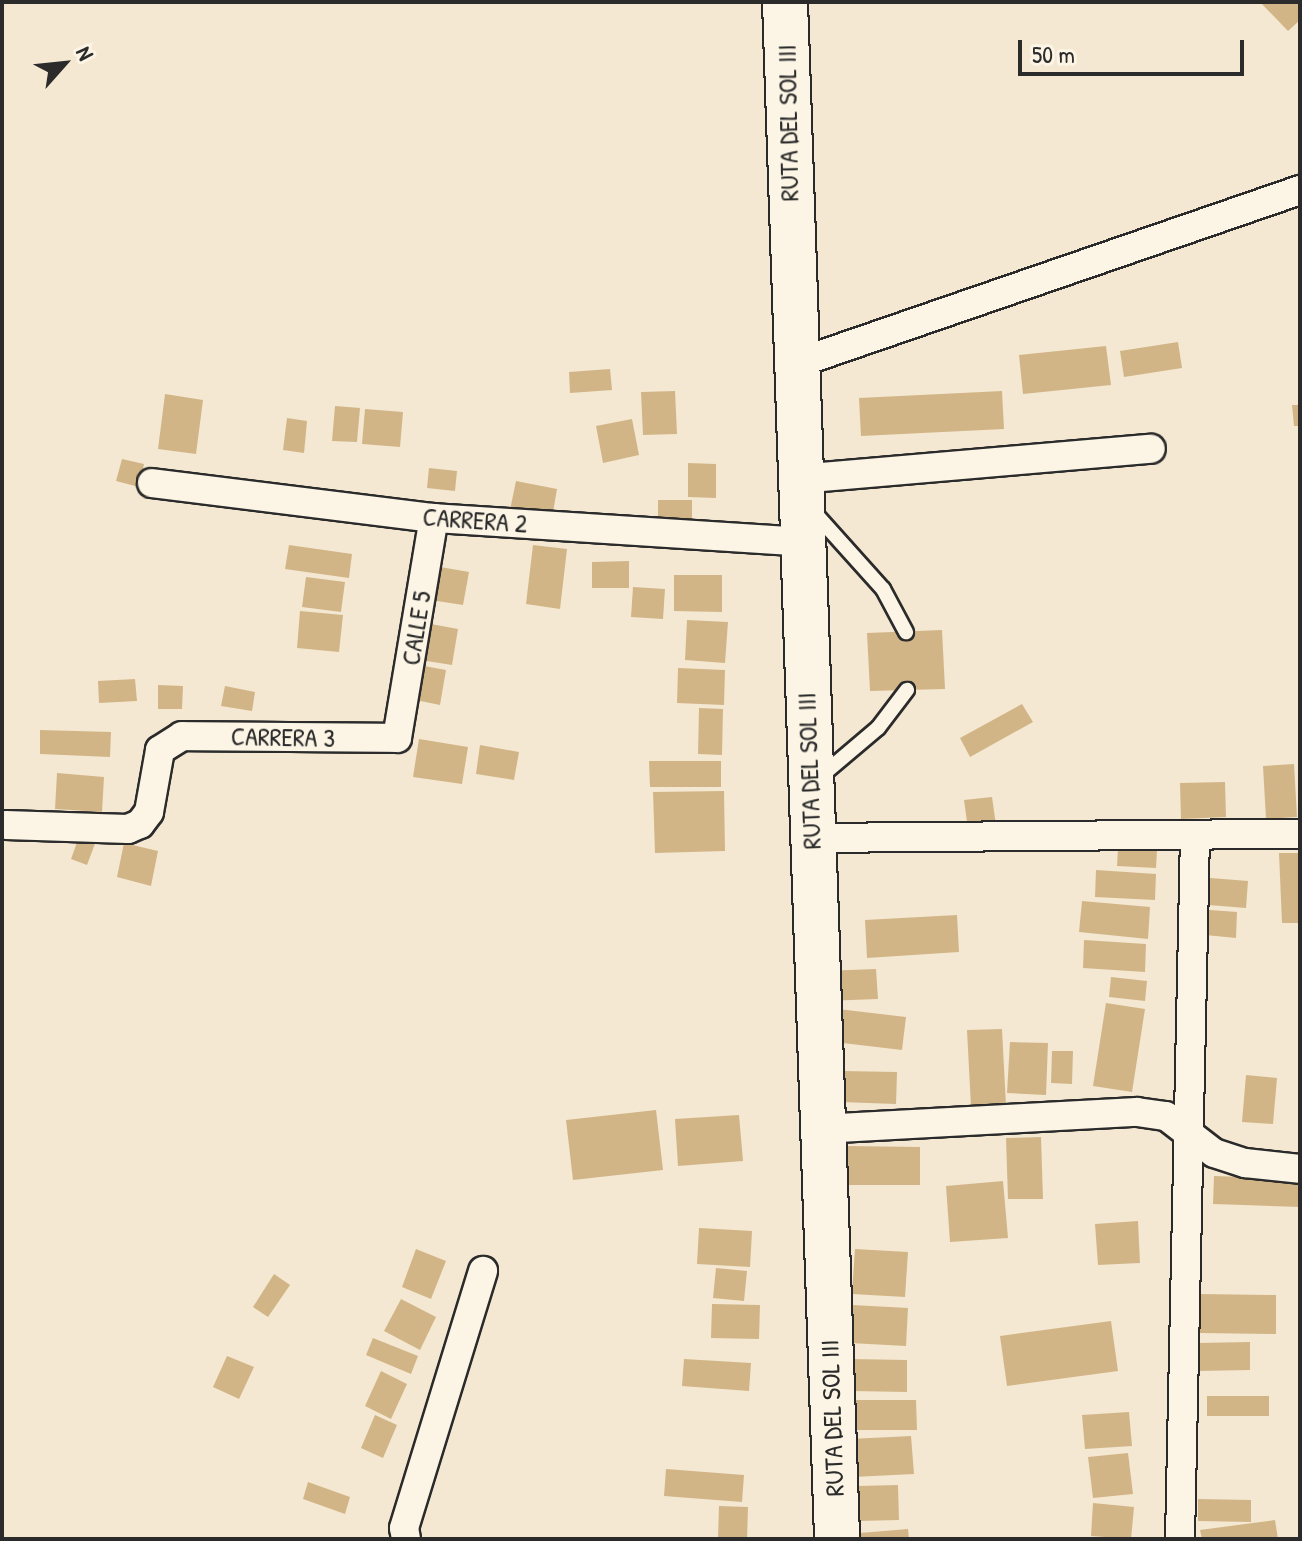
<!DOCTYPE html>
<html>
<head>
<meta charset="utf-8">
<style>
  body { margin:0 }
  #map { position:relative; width:1302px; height:1541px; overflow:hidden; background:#f4e8d2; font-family:"Patrick Hand",sans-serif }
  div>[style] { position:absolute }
  .building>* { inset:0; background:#d2b587 }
  .roads { filter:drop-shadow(2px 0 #2b2b2b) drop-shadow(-2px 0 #2b2b2b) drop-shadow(0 2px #2b2b2b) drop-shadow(0 -2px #2b2b2b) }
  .service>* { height:14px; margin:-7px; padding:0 7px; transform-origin:7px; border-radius:7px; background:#fcf5e5 }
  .minor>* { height:28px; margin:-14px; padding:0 14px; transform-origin:14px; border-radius:14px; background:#fcf5e5 }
  .trunk>* { height:44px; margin:-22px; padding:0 22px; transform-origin:22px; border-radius:22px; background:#fcf5e5 }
  span { translate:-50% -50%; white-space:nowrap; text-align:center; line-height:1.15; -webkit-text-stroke:6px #fcf5e5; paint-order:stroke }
  .street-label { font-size:26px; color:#2b2b2b }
  .frame { position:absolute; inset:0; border:4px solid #2b2b2b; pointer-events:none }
  .north { position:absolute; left:24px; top:24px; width:80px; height:80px; -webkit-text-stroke:6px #fcf5e5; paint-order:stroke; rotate:63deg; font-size:22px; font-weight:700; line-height:32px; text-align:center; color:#2b2b2b }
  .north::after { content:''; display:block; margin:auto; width:28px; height:36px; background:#2b2b2b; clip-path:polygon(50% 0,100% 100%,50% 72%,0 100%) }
  .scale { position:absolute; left:1018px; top:40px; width:226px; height:36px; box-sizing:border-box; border:4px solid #2b2b2b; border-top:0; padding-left:10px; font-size:24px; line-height:28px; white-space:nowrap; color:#2b2b2b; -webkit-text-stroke:6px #fcf5e5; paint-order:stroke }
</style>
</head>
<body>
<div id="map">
  <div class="building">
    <div style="clip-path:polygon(1260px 2px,1300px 2px,1300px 20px,1288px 31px)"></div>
    <div style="clip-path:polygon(1178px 342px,1182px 368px,1124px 377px,1120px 351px)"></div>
    <div style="clip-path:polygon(1106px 346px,1111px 385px,1023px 394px,1019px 355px)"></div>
    <div style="clip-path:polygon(610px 369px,612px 390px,570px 393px,569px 372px)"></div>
    <div style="clip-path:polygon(675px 391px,677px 434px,643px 435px,641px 392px)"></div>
    <div style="clip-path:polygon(1002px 391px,1004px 429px,861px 436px,859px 398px)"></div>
    <div style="clip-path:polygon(165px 394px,203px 400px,196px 454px,158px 449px)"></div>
    <div style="clip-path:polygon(1292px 405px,1300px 405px,1300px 426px,1294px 426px)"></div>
    <div style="clip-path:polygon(335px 406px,360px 408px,357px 442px,332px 441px)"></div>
    <div style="clip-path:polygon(365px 409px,403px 412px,400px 447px,362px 444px)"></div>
    <div style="clip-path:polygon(287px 418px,307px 421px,304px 453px,283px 450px)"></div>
    <div style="clip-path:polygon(632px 419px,639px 455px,603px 463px,596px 426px)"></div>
    <div style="clip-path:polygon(122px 459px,144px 464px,139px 487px,116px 481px)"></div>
    <div style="clip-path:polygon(688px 463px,716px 464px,716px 498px,688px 497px)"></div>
    <div style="clip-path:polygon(429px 468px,457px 471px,455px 491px,427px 488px)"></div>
    <div style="clip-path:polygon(516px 481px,557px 489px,552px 518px,510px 510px)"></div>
    <div style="clip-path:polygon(658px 500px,692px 500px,692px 525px,658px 525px)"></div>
    <div style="clip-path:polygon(289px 545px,352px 554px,349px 578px,285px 569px)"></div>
    <div style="clip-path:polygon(533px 545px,567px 549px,560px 609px,526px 604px)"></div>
    <div style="clip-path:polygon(629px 561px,629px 588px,592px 588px,592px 562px)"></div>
    <div style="clip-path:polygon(429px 565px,469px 572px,463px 605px,424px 599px)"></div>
    <div style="clip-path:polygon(674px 575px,722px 575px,722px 612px,674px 611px)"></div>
    <div style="clip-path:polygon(306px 577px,345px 582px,341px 612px,302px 607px)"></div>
    <div style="clip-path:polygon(633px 587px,665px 589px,663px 619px,631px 617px)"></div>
    <div style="clip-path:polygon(300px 611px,343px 615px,339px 652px,297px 648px)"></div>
    <div style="clip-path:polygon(687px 620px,728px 622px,725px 663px,685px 660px)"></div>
    <div style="clip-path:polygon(420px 622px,458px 629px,452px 665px,414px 659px)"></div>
    <div style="clip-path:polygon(942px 630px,945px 689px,870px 691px,867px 633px)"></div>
    <div style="clip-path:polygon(413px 664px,446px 670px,440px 705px,406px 698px)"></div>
    <div style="clip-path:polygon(678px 668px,725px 670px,724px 705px,677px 703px)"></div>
    <div style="clip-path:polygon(135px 679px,137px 701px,99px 703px,98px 681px)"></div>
    <div style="clip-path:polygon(158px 685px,183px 686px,182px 709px,158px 709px)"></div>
    <div style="clip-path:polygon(225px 686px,255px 692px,252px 711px,221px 706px)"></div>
    <div style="clip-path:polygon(1022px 704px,1033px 722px,970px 757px,960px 738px)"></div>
    <div style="clip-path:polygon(699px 708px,723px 709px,722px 755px,698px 754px)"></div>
    <div style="clip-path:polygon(40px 730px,111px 732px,110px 757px,40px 754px)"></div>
    <div style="clip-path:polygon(419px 739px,468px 747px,462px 784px,413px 777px)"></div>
    <div style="clip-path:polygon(480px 745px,519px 752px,514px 780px,476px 774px)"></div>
    <div style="clip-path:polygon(649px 761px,721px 761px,721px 787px,650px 787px)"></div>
    <div style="clip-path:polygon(1294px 764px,1297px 817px,1266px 819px,1263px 766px)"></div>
    <div style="clip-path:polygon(57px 773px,104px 777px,102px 812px,55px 809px)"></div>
    <div style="clip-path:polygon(1225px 782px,1226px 817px,1181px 819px,1180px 783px)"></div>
    <div style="clip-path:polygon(724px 791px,725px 851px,655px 853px,653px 792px)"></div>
    <div style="clip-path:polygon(992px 797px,996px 825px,968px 829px,964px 800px)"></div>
    <div style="clip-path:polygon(80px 834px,96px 841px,87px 865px,71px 859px)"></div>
    <div style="clip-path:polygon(124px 843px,158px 851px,151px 886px,117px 877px)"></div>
    <div style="clip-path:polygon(1118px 848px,1157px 850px,1156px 868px,1117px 866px)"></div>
    <div style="clip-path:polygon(1279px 853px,1300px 853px,1300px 923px,1282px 923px)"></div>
    <div style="clip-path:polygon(1096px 870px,1156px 874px,1155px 900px,1095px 897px)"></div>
    <div style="clip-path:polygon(1198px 877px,1248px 881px,1246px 908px,1196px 904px)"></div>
    <div style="clip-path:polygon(1082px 901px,1150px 907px,1148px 939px,1079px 932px)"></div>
    <div style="clip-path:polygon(1197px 909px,1237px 912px,1236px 938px,1195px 934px)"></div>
    <div style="clip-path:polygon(957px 915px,959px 952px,867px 958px,865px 920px)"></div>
    <div style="clip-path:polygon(1084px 940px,1146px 944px,1145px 972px,1083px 968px)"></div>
    <div style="clip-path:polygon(876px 969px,878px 999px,825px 1001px,824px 971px)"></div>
    <div style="clip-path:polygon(1111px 977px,1147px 981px,1145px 1001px,1109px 997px)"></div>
    <div style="clip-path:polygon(1106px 1003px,1145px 1009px,1132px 1092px,1093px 1086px)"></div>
    <div style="clip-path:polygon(838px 1009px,906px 1017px,902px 1050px,834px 1042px)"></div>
    <div style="clip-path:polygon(1002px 1029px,1006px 1106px,971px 1107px,967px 1030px)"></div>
    <div style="clip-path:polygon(1010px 1042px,1048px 1043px,1046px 1095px,1007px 1093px)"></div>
    <div style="clip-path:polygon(1052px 1051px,1073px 1051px,1072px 1084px,1051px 1083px)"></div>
    <div style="clip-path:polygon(842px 1071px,897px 1072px,896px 1104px,841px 1102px)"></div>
    <div style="clip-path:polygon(1246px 1075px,1277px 1078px,1273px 1124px,1242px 1122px)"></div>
    <div style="clip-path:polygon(656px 1110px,663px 1170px,573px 1180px,566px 1120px)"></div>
    <div style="clip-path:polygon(739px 1115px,743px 1161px,678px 1166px,675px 1119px)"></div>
    <div style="clip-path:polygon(1041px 1137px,1043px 1199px,1008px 1199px,1006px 1138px)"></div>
    <div style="clip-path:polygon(846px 1146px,920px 1147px,920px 1185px,846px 1185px)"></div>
    <div style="clip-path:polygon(1214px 1176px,1300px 1179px,1300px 1207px,1213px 1204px)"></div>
    <div style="clip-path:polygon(1003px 1181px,1008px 1238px,950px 1242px,946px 1186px)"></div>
    <div style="clip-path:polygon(1138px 1221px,1140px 1263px,1098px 1265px,1095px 1224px)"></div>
    <div style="clip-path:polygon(699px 1228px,752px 1231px,750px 1267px,697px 1264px)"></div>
    <div style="clip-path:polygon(416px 1249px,446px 1261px,431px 1299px,402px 1287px)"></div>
    <div style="clip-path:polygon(855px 1249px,908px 1252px,905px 1297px,852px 1294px)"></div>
    <div style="clip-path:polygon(716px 1268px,747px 1271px,744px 1301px,713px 1298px)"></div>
    <div style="clip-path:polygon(274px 1274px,290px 1285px,268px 1317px,253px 1307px)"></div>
    <div style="clip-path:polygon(1199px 1294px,1276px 1295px,1276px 1334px,1199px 1333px)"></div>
    <div style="clip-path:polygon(401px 1299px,436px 1317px,420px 1350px,384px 1331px)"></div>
    <div style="clip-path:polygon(712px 1304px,760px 1305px,759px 1339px,711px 1338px)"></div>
    <div style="clip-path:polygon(852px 1305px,908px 1308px,906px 1346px,850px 1343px)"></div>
    <div style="clip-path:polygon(1111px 1321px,1118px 1371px,1007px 1386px,1000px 1336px)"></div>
    <div style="clip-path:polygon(373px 1338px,418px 1356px,411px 1374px,366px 1355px)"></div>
    <div style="clip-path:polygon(1250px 1342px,1250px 1370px,1198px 1371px,1197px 1343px)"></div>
    <div style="clip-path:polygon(227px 1356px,254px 1367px,239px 1399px,213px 1387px)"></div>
    <div style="clip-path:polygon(684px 1359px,751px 1363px,749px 1391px,682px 1386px)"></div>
    <div style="clip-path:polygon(851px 1359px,907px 1360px,907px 1392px,851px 1391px)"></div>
    <div style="clip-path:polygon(381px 1371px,407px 1384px,391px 1419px,365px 1406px)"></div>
    <div style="clip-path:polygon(1207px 1396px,1269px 1396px,1269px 1416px,1207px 1416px)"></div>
    <div style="clip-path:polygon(850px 1400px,916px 1400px,917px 1430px,851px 1430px)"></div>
    <div style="clip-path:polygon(1129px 1412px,1132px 1446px,1085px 1449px,1082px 1415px)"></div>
    <div style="clip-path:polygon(375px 1415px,397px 1425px,383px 1458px,361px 1448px)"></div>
    <div style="clip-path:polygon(911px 1436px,914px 1474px,853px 1477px,850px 1439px)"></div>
    <div style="clip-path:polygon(1128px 1453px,1133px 1494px,1093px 1498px,1088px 1457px)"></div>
    <div style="clip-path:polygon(666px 1469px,744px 1475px,742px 1502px,664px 1496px)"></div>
    <div style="clip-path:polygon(308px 1482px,350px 1497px,345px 1514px,303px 1499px)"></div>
    <div style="clip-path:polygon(898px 1485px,899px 1520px,858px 1521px,857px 1486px)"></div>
    <div style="clip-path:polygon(1198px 1499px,1251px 1500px,1251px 1522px,1198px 1521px)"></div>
    <div style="clip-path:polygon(1093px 1503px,1134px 1507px,1131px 1539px,1091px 1536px)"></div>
    <div style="clip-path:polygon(719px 1506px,748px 1507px,747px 1539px,718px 1539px)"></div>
    <div style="clip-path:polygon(1275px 1520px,1278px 1539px,1202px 1539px,1200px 1530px)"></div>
    <div style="clip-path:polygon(908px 1529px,909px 1539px,861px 1539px,860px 1533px)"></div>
  </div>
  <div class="roads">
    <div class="service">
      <div style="left:812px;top:510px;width:106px;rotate:48.1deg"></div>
      <div style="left:883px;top:589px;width:49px;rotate:61.9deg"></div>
      <div style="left:820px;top:777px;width:76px;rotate:-40.2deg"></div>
      <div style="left:878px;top:728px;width:48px;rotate:-52.7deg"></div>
    </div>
    <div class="minor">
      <div style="left:795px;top:364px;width:534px;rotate:-19.01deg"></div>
      <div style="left:798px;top:479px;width:354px;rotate:-4.9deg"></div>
      <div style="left:152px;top:483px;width:284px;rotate:7.1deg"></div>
      <div style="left:434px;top:518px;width:368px;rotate:3.7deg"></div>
      <div style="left:6px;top:825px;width:122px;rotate:1.9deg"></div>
      <div style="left:128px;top:829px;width:13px;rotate:-23deg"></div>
      <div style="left:140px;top:824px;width:15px;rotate:-53deg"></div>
      <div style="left:149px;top:812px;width:63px;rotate:-79.9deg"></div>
      <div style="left:160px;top:750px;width:26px;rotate:-32deg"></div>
      <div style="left:182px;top:736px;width:215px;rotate:0.5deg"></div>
      <div style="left:397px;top:738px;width:223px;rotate:-80.5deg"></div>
      <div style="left:812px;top:838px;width:488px;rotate:-0.5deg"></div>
      <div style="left:820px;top:1129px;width:317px;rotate:-3.1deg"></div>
      <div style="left:1137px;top:1112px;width:29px;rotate:8deg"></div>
      <div style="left:1166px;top:1116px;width:61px;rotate:37.6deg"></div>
      <div style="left:1214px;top:1153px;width:33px;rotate:18deg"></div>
      <div style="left:1245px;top:1163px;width:55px;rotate:6.2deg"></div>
      <div style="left:406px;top:1539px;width:11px;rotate:-100deg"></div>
      <div style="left:404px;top:1528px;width:269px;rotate:-72.9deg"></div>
      <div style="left:1180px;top:1539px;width:704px;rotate:-88.78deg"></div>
    </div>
    <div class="trunk">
      <div style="left:785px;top:2px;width:1538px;rotate:88.06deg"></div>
    </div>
  </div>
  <div class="street-label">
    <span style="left:788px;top:123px;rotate:-91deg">RUTA DEL SOL III</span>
    <span style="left:475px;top:520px;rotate:4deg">CARRERA 2</span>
    <span style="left:416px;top:628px;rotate:-81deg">CALLE 5</span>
    <span style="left:283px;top:737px;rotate:1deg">CARRERA 3</span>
    <span style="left:809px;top:771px;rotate:-92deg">RUTA DEL SOL III</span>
    <span style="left:832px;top:1418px;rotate:-92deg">RUTA DEL SOL III</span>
  </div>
  <div class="frame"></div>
  <div class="north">N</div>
  <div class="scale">50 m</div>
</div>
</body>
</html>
